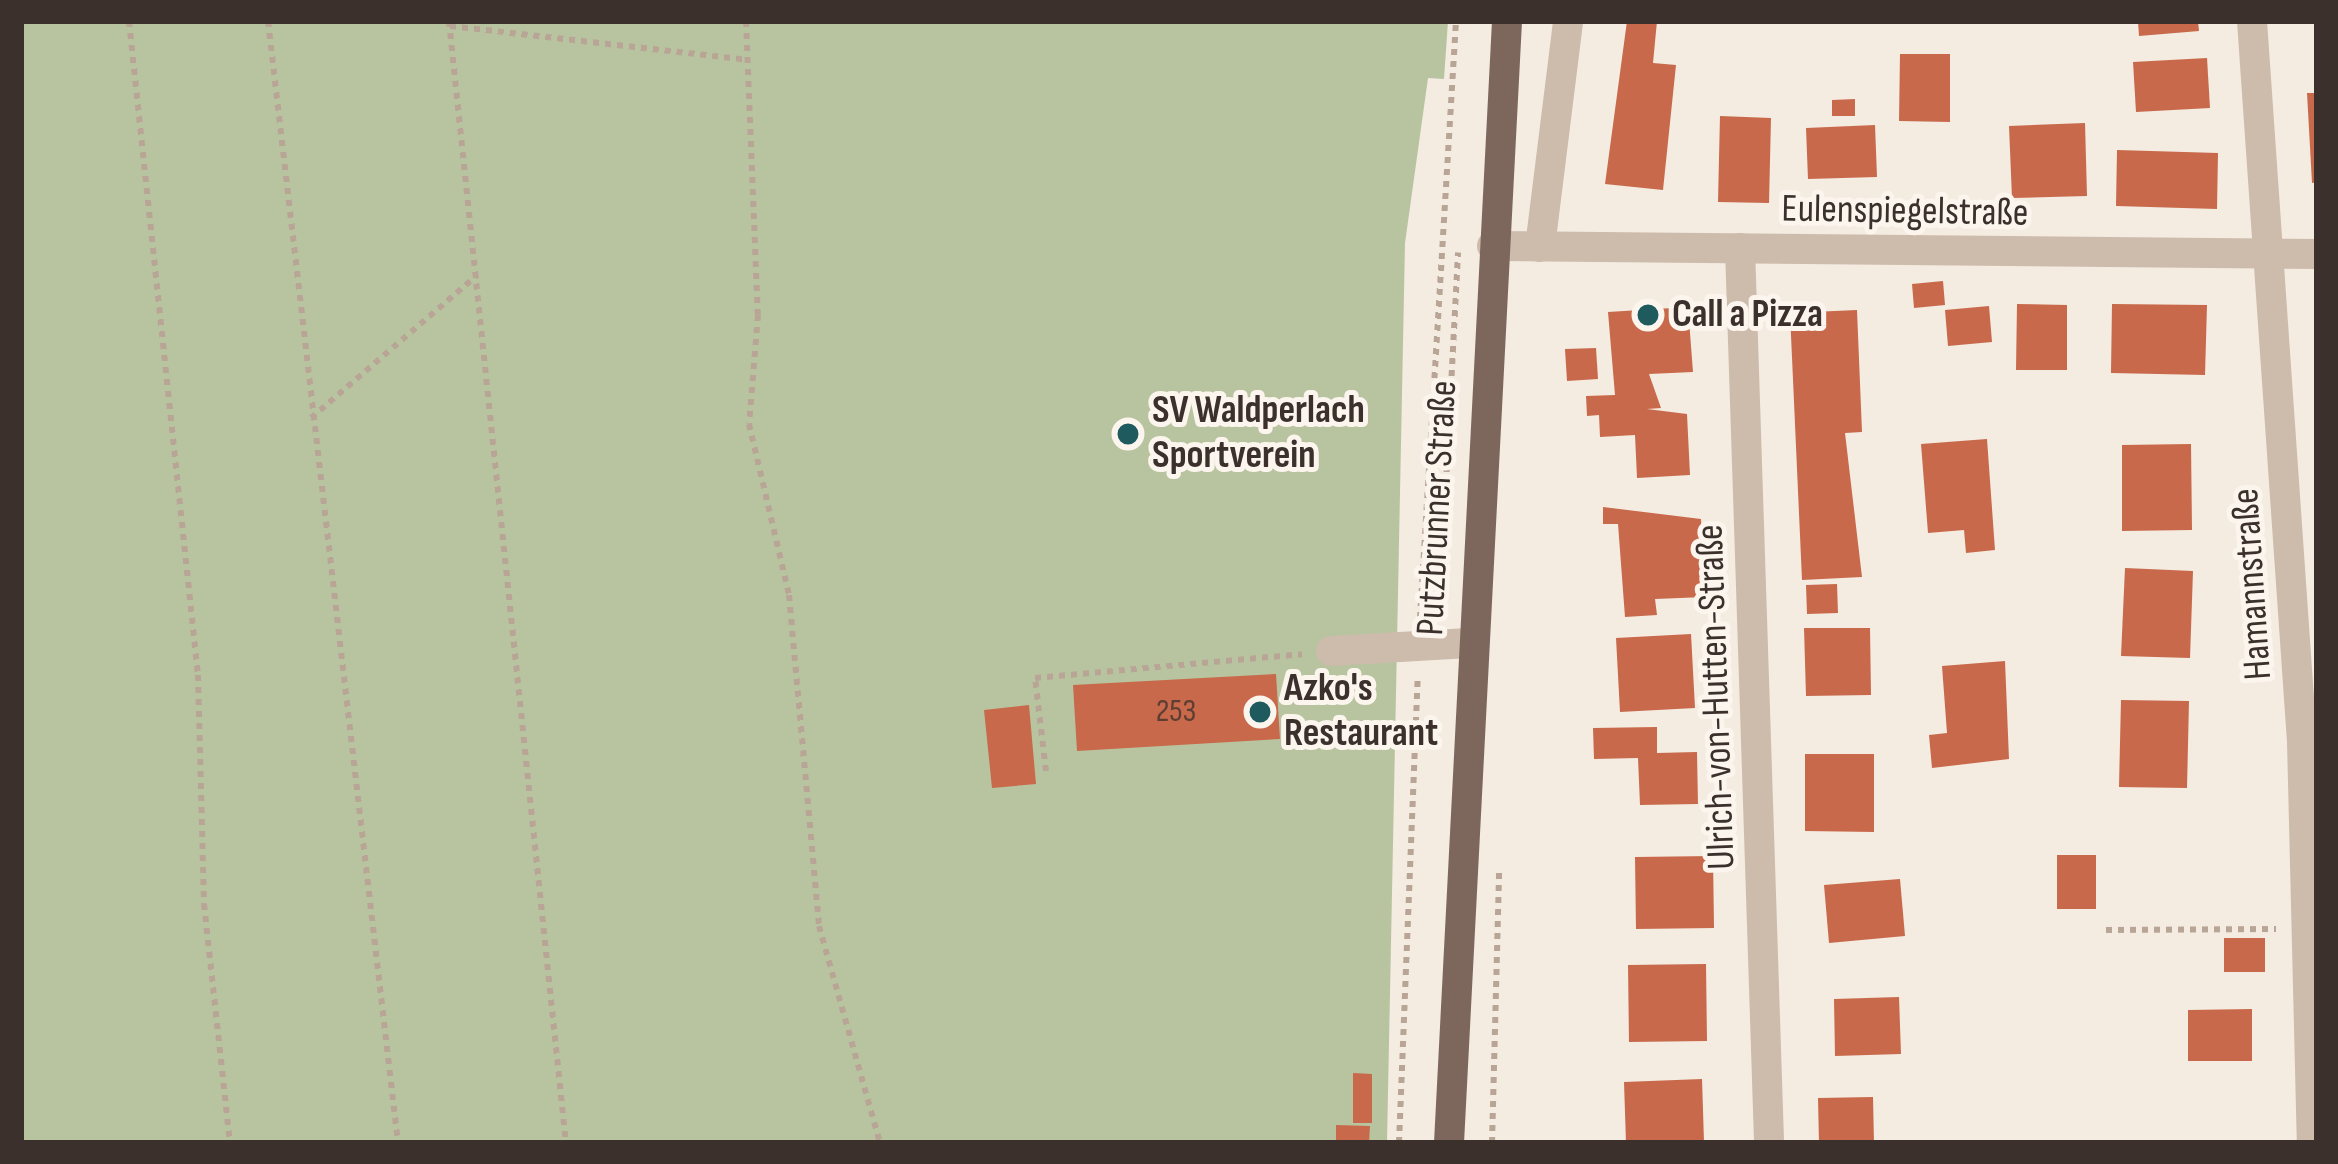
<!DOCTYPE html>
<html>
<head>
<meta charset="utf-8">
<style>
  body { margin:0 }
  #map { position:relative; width:2338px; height:1164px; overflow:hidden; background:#f4ebe1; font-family:"Sofia Sans Condensed",sans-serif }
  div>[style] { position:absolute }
  .green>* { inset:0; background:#b8c4a0 }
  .building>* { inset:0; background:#c8694b }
  .path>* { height:6px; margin-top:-3px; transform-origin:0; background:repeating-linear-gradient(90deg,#b9a596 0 6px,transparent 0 12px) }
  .minor>* { height:30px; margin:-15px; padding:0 15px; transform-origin:15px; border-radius:15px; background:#cdbbac }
  .major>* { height:30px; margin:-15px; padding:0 15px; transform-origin:15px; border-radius:15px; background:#7d675c }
  .dots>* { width:33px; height:33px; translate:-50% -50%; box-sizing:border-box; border:6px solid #fbf5ee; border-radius:50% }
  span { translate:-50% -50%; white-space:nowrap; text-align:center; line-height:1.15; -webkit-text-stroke:10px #fbf5ee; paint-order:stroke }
  .number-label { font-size:33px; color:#5e3e33 }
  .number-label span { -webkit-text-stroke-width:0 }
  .street-label { font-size:39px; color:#3b302b }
  .poi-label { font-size:39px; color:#3b302b; font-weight:700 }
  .left { translate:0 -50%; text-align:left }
  .frame { position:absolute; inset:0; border:24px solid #3b302b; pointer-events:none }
</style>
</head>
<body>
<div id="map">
  <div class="green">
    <div style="clip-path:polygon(21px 21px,1448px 21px,1444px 79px,1428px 78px,1405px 243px,1387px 1143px,21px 1143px)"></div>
  </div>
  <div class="building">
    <div style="clip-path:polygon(1627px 21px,1657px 21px,1653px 63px,1676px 65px,1663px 190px,1605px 184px)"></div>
    <div style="clip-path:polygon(2138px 21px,2198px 21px,2199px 31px,2139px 36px)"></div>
    <div style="clip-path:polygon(1900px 54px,1950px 54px,1950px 122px,1899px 121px)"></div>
    <div style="clip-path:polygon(2207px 58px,2210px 108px,2136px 112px,2133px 62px)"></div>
    <div style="clip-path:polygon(2307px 93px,2317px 93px,2317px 182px,2312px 183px)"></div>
    <div style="clip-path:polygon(1855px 99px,1855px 116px,1832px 116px,1832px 100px)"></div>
    <div style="clip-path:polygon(1720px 116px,1771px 118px,1769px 203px,1718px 202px)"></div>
    <div style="clip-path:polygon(2085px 123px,2087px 196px,2012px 198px,2009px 126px)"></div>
    <div style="clip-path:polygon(1875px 125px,1877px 177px,1808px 179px,1806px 128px)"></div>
    <div style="clip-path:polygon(2117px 150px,2218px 153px,2217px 209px,2116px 206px)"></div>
    <div style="clip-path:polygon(1943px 281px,1945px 305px,1914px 308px,1912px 284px)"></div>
    <div style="clip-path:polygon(2017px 304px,2067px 305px,2067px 370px,2016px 370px)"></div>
    <div style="clip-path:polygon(2112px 304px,2207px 305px,2205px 375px,2111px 373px)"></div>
    <div style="clip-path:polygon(1989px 306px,1992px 342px,1948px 346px,1945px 310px)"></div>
    <div style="clip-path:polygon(1688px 307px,1693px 372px,1649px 374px,1661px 408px,1647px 409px,1687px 414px,1690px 475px,1637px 478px,1635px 435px,1600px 437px,1599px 415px,1587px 416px,1586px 396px,1615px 395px,1608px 312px)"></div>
    <div style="clip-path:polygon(1857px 310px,1862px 432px,1845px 433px,1862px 577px,1802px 580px,1790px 313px)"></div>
    <div style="clip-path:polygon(1596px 348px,1598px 379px,1567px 381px,1565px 349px)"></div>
    <div style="clip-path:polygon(1987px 439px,1995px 550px,1966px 553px,1964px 530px,1928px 533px,1921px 444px)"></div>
    <div style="clip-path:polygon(2191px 444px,2192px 530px,2122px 531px,2122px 445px)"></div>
    <div style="clip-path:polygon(1603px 507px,1701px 519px,1705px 597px,1655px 599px,1657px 615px,1625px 617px,1618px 524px,1603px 524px)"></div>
    <div style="clip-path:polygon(2125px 568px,2193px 571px,2190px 658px,2121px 656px)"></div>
    <div style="clip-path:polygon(1837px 584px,1838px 613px,1807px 614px,1806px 585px)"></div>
    <div style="clip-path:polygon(1804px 628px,1870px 628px,1871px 695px,1806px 696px)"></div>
    <div style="clip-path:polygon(1691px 634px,1695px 708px,1620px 712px,1616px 638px)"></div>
    <div style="clip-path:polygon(2005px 661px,2009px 759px,1932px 768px,1929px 735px,1947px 733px,1942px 666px)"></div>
    <div style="clip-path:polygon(1276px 674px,1280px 739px,1077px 751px,1073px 685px)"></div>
    <div style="clip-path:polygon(2121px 700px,2189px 701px,2187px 788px,2119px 787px)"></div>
    <div style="clip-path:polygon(1029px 705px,1036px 784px,992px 788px,984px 710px)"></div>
    <div style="clip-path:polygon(1657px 727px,1657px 753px,1697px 752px,1698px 804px,1640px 805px,1638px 758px,1594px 759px,1593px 728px)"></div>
    <div style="clip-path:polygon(1805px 754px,1874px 754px,1874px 832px,1805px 831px)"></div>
    <div style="clip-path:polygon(2057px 855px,2096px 855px,2096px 909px,2057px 909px)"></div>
    <div style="clip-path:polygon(1713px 856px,1714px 928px,1636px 929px,1635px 857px)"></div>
    <div style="clip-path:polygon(1900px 879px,1905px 936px,1829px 943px,1824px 885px)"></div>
    <div style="clip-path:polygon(2224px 938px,2265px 938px,2265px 972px,2224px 972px)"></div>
    <div style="clip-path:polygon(1706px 964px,1707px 1041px,1629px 1042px,1628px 965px)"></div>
    <div style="clip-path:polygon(1899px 997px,1901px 1054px,1835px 1056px,1834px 999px)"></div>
    <div style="clip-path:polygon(2252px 1009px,2252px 1061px,2188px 1061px,2188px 1010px)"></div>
    <div style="clip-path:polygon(1353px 1073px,1372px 1074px,1372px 1123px,1353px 1123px)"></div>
    <div style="clip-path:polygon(1702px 1079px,1704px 1142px,1626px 1143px,1624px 1082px)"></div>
    <div style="clip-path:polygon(1873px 1097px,1874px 1143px,1819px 1143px,1818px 1098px)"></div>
    <div style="clip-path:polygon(1336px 1125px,1370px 1126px,1369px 1143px,1336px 1143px)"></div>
  </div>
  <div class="path">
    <div style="left:129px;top:21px;width:658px;rotate:83.98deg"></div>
    <div style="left:198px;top:675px;width:229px;rotate:88.5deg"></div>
    <div style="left:204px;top:904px;width:240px;rotate:83.8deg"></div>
    <div style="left:268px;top:21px;width:1130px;rotate:83.39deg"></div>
    <div style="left:449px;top:21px;width:1128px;rotate:84.05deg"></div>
    <div style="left:746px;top:21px;width:294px;rotate:87.7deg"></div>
    <div style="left:758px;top:315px;width:109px;rotate:94.7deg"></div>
    <div style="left:749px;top:424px;width:176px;rotate:76.8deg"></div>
    <div style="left:789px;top:595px;width:332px;rotate:84.8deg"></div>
    <div style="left:819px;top:926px;width:225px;rotate:74.3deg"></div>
    <div style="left:450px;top:26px;width:299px;rotate:6.5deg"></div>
    <div style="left:311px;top:418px;width:219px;rotate:-40.7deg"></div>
    <div style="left:1439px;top:616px;width:364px;rotate:-87deg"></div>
    <div style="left:1420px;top:618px;width:598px;rotate:-86.55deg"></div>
    <div style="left:1046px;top:771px;width:94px;rotate:-96.7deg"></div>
    <div style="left:1035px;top:678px;width:268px;rotate:-5.1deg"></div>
    <div style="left:2106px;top:930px;width:170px;rotate:-0.3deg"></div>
    <div style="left:1399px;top:1143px;width:464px;rotate:-87.7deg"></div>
    <div style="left:1492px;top:1143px;width:272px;rotate:-88.5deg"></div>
  </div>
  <div class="minor">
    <div style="left:2252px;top:21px;width:722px;rotate:86.03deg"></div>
    <div style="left:2302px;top:741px;width:402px;rotate:88.6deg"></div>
    <div style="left:1492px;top:246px;width:825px;rotate:0.56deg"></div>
    <div style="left:1540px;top:247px;width:228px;rotate:-82.9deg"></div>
    <div style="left:1740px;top:248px;width:895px;rotate:88.14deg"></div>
    <div style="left:1331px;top:651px;width:138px;rotate:-3.3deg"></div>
  </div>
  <div class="major">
    <div style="left:1449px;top:1143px;width:1123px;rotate:-87.04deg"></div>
  </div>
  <div class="dots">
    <div style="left:1648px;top:315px;background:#1f5a5e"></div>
    <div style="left:1128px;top:434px;background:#1f5a5e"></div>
    <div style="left:1260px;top:712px;background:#1f5a5e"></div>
  </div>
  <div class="number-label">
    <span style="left:1176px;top:712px">253</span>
  </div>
  <div class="street-label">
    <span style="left:1905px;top:212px;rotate:1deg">Eulenspiegelstraße</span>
    <span style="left:1438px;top:508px;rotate:-87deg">Putzbrunner Straße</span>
    <span style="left:2253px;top:584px;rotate:-94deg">Hamannstraße</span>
    <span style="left:1717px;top:697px;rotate:-92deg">Ulrich-von-Hutten-Straße</span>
  </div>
  <div class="poi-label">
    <span class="left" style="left:1672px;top:315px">Call a Pizza</span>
    <span class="left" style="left:1152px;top:434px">SV Waldperlach<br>Sportverein</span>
    <span class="left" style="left:1284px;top:712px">Azko's<br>Restaurant</span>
  </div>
  <div class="frame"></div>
</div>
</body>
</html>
